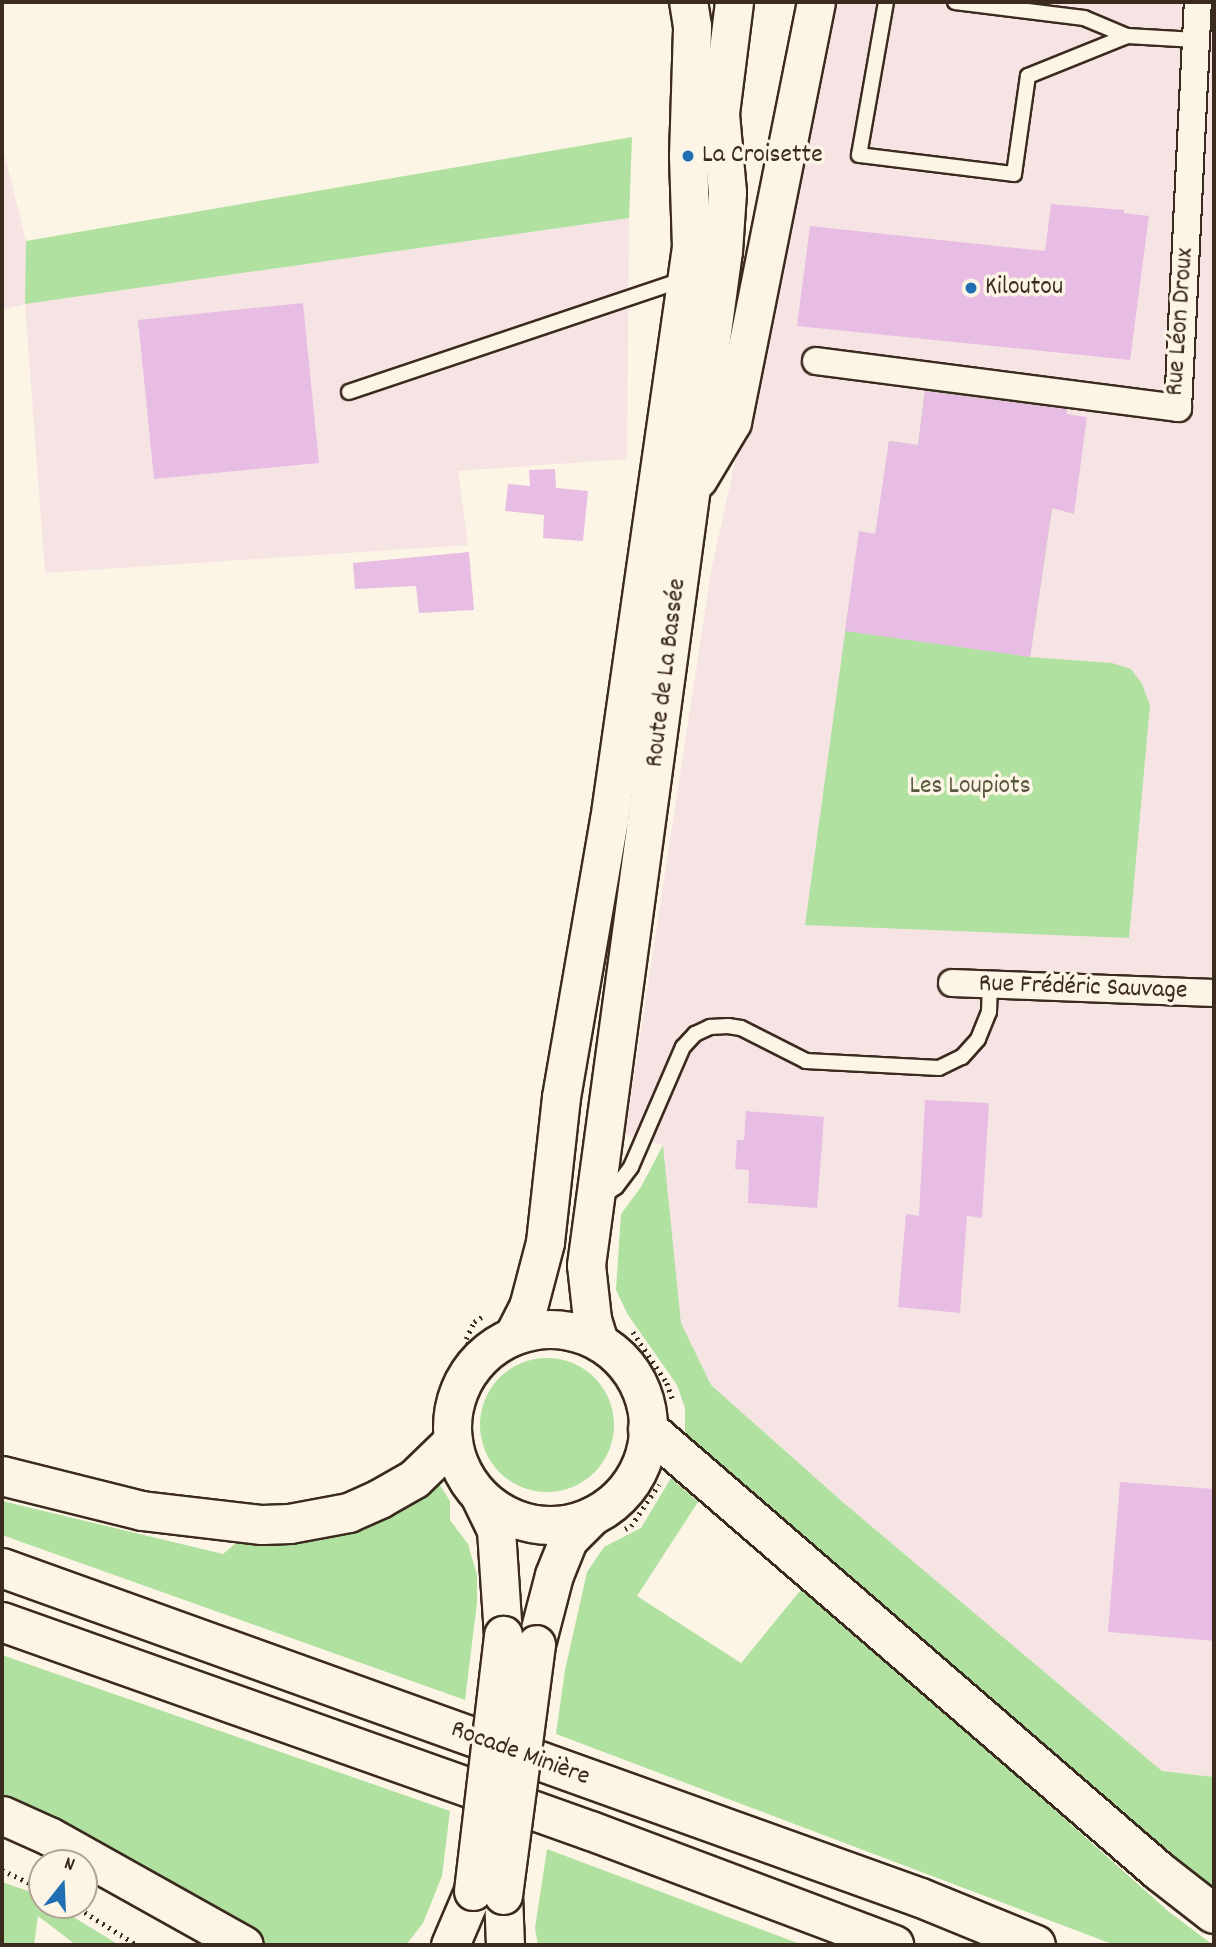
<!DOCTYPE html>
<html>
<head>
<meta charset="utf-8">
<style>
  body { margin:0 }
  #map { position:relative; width:1216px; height:1947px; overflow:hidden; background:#fcf5e5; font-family:Dekko,sans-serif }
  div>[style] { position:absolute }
  .built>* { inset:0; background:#f6e4e4 }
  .green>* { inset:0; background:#b0e1a1 }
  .round { border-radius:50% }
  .building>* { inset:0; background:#e8bde3 }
  .path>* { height:4.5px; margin-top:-2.25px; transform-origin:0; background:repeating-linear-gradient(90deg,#3b2a1e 0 2px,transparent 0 7px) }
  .roads { filter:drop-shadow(2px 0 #3b2a1e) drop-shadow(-2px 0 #3b2a1e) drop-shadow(0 2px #3b2a1e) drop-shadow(0 -2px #3b2a1e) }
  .lane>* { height:14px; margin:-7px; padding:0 7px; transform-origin:7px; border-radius:7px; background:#fcf5e5 }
  .street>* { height:26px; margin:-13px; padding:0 13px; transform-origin:13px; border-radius:13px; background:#fcf5e5 }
  .secondary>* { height:37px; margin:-18.5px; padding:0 18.5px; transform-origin:18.5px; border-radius:18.5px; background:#fcf5e5 }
  .secondary>.ring { margin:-18.5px; padding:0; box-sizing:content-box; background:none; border:37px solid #fcf5e5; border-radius:50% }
  .highway>* { height:38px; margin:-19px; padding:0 19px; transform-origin:19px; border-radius:19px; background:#fcf5e5 }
  .bridges { filter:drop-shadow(2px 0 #3b2a1e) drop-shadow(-2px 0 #3b2a1e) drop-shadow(0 2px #3b2a1e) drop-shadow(0 -2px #3b2a1e) }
  .secondary-bridge>* { height:37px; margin:-18.5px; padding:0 18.5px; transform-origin:18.5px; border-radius:18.5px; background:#fcf5e5 }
  .dots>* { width:19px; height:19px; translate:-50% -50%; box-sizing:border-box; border:4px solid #fcf5e5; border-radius:50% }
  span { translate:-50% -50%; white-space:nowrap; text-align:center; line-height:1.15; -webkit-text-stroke:7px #fcf5e5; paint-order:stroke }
  .poi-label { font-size:26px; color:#3b2a1e }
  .left { translate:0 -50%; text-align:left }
  .street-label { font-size:26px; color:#3b2a1e }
  .park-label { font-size:26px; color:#58583f }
  .frame { position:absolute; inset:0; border:4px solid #3b2a1e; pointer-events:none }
  .north { position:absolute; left:28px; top:1849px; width:70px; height:70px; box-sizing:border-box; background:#fcf5e5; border:2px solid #afa495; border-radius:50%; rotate:18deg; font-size:19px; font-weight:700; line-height:28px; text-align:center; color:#3b2a1e }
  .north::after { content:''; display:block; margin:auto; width:24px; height:32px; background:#1f6fb2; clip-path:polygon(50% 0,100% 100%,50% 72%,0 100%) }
</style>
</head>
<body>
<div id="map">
  <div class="built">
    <div style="clip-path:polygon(836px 2px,1214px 2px,1214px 1777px,1162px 1771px,845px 1504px,711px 1385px,681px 1323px,663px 1145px,625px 1135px,711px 572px,771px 296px,822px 35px)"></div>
    <div style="clip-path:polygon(2px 144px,26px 241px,25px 304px,629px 218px,627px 459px,458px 471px,468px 545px,45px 573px,25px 304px,2px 310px)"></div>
  </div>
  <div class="green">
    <div style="clip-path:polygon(632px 137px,629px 218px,25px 304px,26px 241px)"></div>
    <div style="clip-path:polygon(925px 390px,1067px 408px,1030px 657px,1112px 663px,1131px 669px,1142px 684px,1150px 705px,1129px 938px,805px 925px,849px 604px,876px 534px,889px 441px,918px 445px)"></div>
    <div style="clip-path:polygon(663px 1145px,681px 1323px,711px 1385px,845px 1504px,1162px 1771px,1214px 1777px,1214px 1889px,1043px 1747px,903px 1622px,685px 1434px,685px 1408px,677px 1385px,628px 1315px,616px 1290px,621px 1214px,641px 1187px)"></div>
    <div class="round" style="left:480px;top:1358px;width:134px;height:134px"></div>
    <div style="clip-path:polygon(671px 1478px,698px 1502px,637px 1596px,741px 1663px,804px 1586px,1168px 1911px,1213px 1945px,1115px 1945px,556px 1734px,565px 1670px,587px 1572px,604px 1547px,641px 1528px)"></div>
    <div style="clip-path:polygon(438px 1482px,450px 1501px,450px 1520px,468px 1544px,477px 1575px,477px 1603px,465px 1700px,2px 1535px,2px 1501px,223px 1554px,236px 1543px,292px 1540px)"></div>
    <div style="clip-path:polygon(2px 1655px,450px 1811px,442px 1876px,423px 1923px,406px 1945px,262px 1945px,2px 1809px)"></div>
    <div style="clip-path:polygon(547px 1849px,803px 1945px,538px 1945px,535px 1928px)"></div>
    <div style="clip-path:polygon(2px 1882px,34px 1893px,42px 1898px,42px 1905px,54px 1905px,119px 1945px,76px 1945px,38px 1916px,34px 1945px,2px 1945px)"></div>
  </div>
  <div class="building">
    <div style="clip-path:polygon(1051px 204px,1124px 210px,1124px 213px,1149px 216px,1130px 360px,797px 326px,810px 226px,1045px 251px)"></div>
    <div style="clip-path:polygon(303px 303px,319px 463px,154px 479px,138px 320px)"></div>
    <div style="clip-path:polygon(925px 391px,1067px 409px,1066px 414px,1087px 417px,1074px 514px,1052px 508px,1030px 657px,845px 631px,859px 531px,875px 534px,889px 441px,918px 445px)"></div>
    <div style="clip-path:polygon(555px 469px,556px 488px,588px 491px,583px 541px,543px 538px,544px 515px,505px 511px,508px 484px,530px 486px,529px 470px)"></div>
    <div style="clip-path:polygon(469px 552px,474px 610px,419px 613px,416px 586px,355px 589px,353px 563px)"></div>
    <div style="clip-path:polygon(925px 1100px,989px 1103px,982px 1218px,967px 1216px,960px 1313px,898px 1307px,906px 1214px,919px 1216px)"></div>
    <div style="clip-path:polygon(746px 1111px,824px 1117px,817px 1208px,748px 1203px,749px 1170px,735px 1169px,737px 1140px,744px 1140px)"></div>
    <div style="clip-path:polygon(1120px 1482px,1214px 1489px,1214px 1641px,1108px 1632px)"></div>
  </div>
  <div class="path">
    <div style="left:633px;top:1332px;width:61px;rotate:56.3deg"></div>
    <div style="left:667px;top:1383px;width:21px;rotate:71deg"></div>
    <div style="left:478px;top:1362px;width:26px;rotate:-118deg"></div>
    <div style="left:466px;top:1339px;width:19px;rotate:-65deg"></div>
    <div style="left:474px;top:1322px;width:11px;rotate:-34deg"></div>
    <div style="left:625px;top:1529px;width:7px;rotate:-27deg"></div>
    <div style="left:631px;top:1526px;width:50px;rotate:-56.3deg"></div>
    <div style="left:2px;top:1870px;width:44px;rotate:25.4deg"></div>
    <div style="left:73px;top:1905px;width:75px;rotate:32deg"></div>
  </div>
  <div class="roads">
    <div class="lane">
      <div style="left:886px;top:2px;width:155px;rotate:100deg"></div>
      <div style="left:859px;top:155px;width:156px;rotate:7deg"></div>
      <div style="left:1014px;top:174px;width:99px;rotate:-81.9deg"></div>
      <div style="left:1028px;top:76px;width:107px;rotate:-22deg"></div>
      <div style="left:955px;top:2px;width:130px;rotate:7.1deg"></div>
      <div style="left:1084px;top:18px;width:47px;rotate:22.7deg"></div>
      <div style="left:1127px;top:36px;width:69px;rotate:3.3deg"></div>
      <div style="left:349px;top:392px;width:351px;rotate:-18.6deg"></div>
      <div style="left:601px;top:1197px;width:18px;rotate:-34deg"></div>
      <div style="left:616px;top:1187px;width:25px;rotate:-53deg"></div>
      <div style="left:631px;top:1167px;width:131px;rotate:-66.6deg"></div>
      <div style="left:683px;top:1047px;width:18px;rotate:-47deg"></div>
      <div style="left:695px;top:1034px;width:17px;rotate:-25deg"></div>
      <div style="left:710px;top:1027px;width:18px;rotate:-3deg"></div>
      <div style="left:728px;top:1026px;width:13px;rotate:9deg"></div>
      <div style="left:741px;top:1028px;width:73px;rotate:26.9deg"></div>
      <div style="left:806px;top:1061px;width:133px;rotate:3deg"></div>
      <div style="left:939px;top:1068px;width:25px;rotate:-26deg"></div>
      <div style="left:962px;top:1057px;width:24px;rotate:-48deg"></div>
      <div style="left:978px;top:1039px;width:29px;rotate:-68deg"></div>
      <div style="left:989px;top:1012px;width:28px;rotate:-88deg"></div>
    </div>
    <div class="street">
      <div style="left:816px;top:361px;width:365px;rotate:7.4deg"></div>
      <div style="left:1178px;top:408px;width:406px;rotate:-87.2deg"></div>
      <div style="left:952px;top:983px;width:262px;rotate:2.2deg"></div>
    </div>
    <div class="secondary">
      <div style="left:698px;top:479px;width:66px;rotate:-59.2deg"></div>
      <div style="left:732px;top:422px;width:428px;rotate:-78.7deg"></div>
      <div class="ring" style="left:452px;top:1329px;width:159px;height:159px"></div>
      <div style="left:513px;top:1336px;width:33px;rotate:-63deg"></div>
      <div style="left:528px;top:1307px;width:67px;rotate:-75.3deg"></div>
      <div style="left:545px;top:1242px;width:146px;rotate:-83.7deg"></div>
      <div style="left:561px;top:1097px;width:281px;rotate:-80.2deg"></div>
      <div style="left:609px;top:820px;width:579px;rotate:-81.86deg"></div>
      <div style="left:691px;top:247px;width:91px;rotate:-91.9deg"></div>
      <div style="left:688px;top:156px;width:130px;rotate:-88.2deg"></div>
      <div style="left:692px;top:26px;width:24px;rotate:-99deg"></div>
      <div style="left:599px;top:1342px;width:24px;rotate:-107deg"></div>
      <div style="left:592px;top:1319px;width:54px;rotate:-96.3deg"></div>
      <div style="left:586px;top:1265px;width:1023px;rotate:-82.31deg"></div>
      <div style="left:723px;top:251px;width:59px;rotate:-86.1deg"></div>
      <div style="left:727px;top:192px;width:79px;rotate:-95.1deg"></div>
      <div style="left:720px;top:113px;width:112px;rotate:-82.8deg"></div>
      <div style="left:479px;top:1495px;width:39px;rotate:64deg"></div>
      <div style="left:496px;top:1530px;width:105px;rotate:86.2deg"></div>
      <div style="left:536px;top:1644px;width:71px;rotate:-75.4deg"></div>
      <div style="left:554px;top:1575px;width:38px;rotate:-68deg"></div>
      <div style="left:568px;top:1540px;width:35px;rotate:-45deg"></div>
      <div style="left:2px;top:1815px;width:51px;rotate:24.1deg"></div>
      <div style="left:49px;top:1836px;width:223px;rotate:29.2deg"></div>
      <div style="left:503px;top:1895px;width:50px;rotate:87.7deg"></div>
      <div style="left:450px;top:1945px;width:59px;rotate:-66.9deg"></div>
    </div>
    <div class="highway">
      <div style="left:648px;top:1429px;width:677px;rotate:40.87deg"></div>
      <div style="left:1160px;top:1872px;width:68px;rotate:37.9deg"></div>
      <div style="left:2px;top:1476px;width:144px;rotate:14deg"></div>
      <div style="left:142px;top:1511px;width:121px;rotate:6.7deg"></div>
      <div style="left:262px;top:1525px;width:28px;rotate:-2deg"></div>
      <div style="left:290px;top:1524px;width:60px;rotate:-10.6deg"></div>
      <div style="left:349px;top:1513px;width:34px;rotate:-24deg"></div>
      <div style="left:380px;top:1499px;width:40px;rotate:-29.7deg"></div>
      <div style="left:415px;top:1479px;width:53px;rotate:-44.2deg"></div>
      <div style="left:2px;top:1568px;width:976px;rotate:19.75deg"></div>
      <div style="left:921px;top:1898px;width:124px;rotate:22.2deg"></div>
      <div style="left:2px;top:1622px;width:625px;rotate:19.54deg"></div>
      <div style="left:591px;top:1831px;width:324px;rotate:20.6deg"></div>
    </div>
  </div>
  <div class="bridges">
    <div class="secondary-bridge">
      <div style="left:473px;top:1891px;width:258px;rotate:-83.3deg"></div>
      <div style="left:503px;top:1895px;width:253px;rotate:-82.5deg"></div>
    </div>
  </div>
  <div class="dots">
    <div style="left:688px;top:156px;background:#1f6fb2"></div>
    <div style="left:971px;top:288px;background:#1f6fb2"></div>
  </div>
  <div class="poi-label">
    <span class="left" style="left:702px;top:156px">La Croisette</span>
    <span class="left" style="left:985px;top:288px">Kiloutou</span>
  </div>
  <div class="street-label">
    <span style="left:1181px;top:322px;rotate:-86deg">Rue Léon Droux</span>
    <span style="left:667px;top:673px;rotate:-83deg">Route de La Bassée</span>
    <span style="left:1083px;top:988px;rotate:2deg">Rue Frédéric Sauvage</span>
    <span style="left:520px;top:1754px;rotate:20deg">Rocade Minière</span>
  </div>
  <div class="park-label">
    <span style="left:970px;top:787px">Les Loupiots</span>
  </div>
  <div class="frame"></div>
  <div class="north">N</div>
</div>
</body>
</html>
